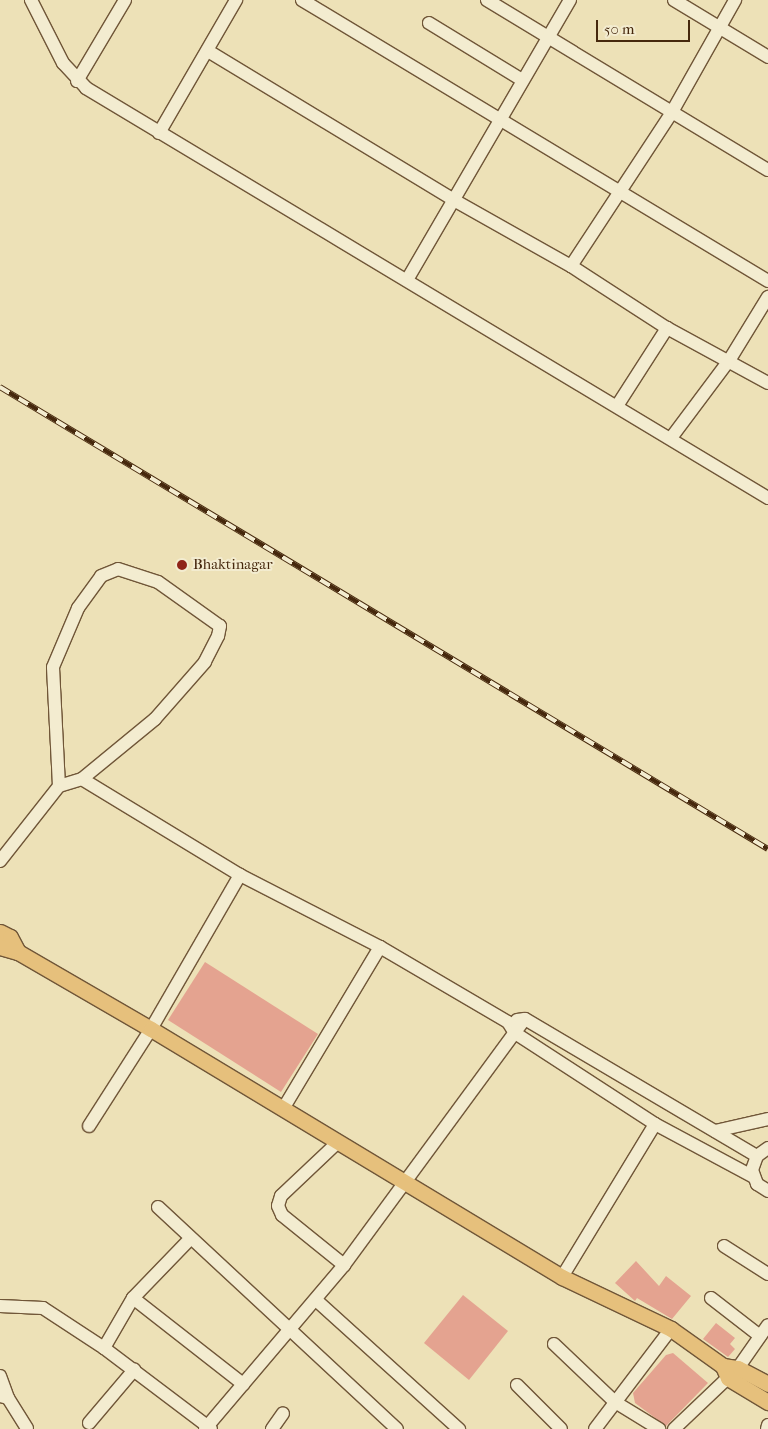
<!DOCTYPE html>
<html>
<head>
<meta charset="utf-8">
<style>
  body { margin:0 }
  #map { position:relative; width:768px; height:1429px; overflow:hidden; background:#ede1b7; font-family:"IM FELL French Canon",serif }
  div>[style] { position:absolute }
  .building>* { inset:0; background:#e4a390 }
  .roads { filter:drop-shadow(1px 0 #705638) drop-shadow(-1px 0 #705638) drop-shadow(0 1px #705638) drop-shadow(0 -1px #705638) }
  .minor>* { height:12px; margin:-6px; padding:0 6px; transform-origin:6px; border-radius:6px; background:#f3ecd0 }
  .major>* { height:15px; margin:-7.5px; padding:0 7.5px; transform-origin:7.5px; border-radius:7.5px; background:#e6c07c }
  .rail>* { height:5.5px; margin-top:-2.75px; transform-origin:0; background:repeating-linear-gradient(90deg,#f3ecd0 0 11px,#46280d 0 22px); box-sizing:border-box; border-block:1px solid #46280d }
  .dots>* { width:14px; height:14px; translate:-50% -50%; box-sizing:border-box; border:2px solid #f3ecd0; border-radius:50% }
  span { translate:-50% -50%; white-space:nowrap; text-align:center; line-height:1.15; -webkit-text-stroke:4px #f3ecd0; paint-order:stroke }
  .poi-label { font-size:15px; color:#46280d }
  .left { translate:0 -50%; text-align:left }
  .scale { position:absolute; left:596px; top:20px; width:94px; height:22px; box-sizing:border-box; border:2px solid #46280d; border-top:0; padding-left:6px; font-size:15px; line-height:18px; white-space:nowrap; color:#46280d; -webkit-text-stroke:4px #f3ecd0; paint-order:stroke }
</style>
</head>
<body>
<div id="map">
  <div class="building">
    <div style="clip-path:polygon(205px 962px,318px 1034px,281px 1092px,168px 1020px)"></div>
    <div style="clip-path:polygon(636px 1261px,659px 1286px,666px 1276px,691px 1296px,672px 1319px,637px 1298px,635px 1301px,615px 1283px)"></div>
    <div style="clip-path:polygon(463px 1295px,508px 1331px,469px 1380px,424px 1343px)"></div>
    <div style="clip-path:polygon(716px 1323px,735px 1338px,730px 1344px,735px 1349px,728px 1357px,703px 1339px)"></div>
    <div style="clip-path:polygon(673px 1353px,708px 1383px,666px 1426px,635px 1403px,633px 1393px,666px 1355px)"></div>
  </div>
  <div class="roads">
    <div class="minor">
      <div style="left:31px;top:0;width:71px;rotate:63.1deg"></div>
      <div style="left:63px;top:63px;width:34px;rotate:47deg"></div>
      <div style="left:86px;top:88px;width:796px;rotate:31.01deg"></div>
      <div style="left:302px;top:0;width:544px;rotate:31.09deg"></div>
      <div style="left:487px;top:0;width:328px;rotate:31.2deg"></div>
      <div style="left:674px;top:0;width:110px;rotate:31.2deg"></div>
      <div style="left:429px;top:23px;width:109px;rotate:31.5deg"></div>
      <div style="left:208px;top:51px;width:285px;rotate:31.2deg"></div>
      <div style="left:452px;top:199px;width:137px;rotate:29.4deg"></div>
      <div style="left:571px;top:266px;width:114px;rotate:32.9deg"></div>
      <div style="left:667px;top:328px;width:115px;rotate:28.6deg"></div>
      <div style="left:77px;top:81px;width:94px;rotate:-59.3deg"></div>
      <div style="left:159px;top:133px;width:154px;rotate:-59.9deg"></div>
      <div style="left:571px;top:266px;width:184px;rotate:-56.7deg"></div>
      <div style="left:672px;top:112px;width:129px;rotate:-60.6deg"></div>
      <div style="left:407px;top:280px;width:324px;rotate:-59.8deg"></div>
      <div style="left:617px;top:406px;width:93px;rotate:-57.3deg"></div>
      <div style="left:671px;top:438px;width:99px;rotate:-53.2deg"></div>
      <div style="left:730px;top:359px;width:73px;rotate:-58.5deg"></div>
      <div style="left:59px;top:786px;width:119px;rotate:-92.9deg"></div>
      <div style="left:53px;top:667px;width:64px;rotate:-67deg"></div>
      <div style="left:78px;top:608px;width:39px;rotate:-54deg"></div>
      <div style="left:101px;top:576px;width:18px;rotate:-22deg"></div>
      <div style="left:118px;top:569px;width:42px;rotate:18deg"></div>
      <div style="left:158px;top:582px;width:76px;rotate:35.4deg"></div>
      <div style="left:220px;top:626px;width:10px;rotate:101deg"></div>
      <div style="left:218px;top:636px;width:29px;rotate:117deg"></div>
      <div style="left:205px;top:662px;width:76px;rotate:131.3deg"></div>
      <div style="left:155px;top:719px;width:94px;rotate:140.6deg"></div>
      <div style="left:0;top:861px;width:95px;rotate:-51.8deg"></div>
      <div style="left:59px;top:786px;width:24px;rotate:-17deg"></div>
      <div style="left:82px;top:779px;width:185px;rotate:31.3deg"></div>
      <div style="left:240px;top:875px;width:157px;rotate:27.2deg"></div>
      <div style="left:380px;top:947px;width:148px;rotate:30.4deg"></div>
      <div style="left:508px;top:1022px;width:13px;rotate:58deg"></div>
      <div style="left:515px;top:1033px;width:167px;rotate:33deg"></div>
      <div style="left:655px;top:1124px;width:112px;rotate:28.2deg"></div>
      <div style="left:517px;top:1020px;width:8px;rotate:-7deg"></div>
      <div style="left:525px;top:1019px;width:269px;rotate:30.6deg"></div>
      <div style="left:283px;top:1109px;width:189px;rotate:-59.1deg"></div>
      <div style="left:89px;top:1126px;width:115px;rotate:-57.4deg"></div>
      <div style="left:151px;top:1029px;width:178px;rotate:-60deg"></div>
      <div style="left:715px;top:1131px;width:54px;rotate:-12.8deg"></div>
      <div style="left:337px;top:1143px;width:77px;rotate:136.6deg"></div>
      <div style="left:281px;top:1196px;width:10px;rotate:107deg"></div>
      <div style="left:278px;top:1206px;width:10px;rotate:66deg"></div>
      <div style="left:282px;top:1215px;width:80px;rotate:38.9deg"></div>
      <div style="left:768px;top:1148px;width:14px;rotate:144deg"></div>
      <div style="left:757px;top:1156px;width:15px;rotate:110deg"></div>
      <div style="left:752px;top:1170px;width:15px;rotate:70deg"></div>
      <div style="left:757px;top:1184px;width:13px;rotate:32deg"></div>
      <div style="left:158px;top:1207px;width:326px;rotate:42.9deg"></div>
      <div style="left:724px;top:1246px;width:52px;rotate:32.5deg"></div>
      <div style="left:562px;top:1277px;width:179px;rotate:-58.7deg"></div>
      <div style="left:133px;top:1298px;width:140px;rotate:38deg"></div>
      <div style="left:711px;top:1298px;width:62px;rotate:37.8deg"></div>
      <div style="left:316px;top:1300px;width:193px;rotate:42.1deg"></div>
      <div style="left:0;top:1306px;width:43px;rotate:2.7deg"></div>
      <div style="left:43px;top:1308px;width:73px;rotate:33.3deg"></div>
      <div style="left:104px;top:1348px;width:134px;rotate:37.1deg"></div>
      <div style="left:554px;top:1344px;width:84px;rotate:43.6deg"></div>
      <div style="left:615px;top:1402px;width:52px;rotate:31.5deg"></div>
      <div style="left:104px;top:1348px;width:58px;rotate:-59.9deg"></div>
      <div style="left:133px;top:1298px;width:82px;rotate:-46deg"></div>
      <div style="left:0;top:1376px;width:23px;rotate:70deg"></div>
      <div style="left:517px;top:1385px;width:62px;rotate:45deg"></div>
      <div style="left:0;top:1396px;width:8px;rotate:14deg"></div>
      <div style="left:8px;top:1398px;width:36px;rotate:58deg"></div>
      <div style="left:89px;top:1423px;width:70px;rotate:-49.7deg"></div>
      <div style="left:205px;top:1429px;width:215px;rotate:-49.7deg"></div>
      <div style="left:344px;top:1265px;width:305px;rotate:-53.7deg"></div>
      <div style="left:272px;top:1429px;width:19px;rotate:-55deg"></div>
      <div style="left:595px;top:1429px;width:126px;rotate:-52.8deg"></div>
      <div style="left:674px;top:1429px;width:88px;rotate:-43.6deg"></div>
      <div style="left:738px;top:1368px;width:52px;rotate:-55.1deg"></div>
      <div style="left:767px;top:1429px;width:4px;rotate:-76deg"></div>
    </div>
    <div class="major">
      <div style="left:0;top:932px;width:11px;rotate:27deg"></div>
      <div style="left:10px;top:937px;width:17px;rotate:62deg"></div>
      <div style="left:0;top:947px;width:19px;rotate:16deg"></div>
      <div style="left:18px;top:952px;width:154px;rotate:30.1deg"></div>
      <div style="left:151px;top:1029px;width:480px;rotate:31.1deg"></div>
      <div style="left:562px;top:1277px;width:121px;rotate:25.5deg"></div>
      <div style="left:671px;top:1329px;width:64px;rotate:35.4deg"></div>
      <div style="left:723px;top:1366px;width:15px;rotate:8deg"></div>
      <div style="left:738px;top:1368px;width:34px;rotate:28deg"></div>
      <div style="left:723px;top:1366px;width:13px;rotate:67deg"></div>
      <div style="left:728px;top:1378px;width:47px;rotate:31deg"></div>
    </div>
  </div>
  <div class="rail">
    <div style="left:0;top:387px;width:896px;rotate:31.03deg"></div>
  </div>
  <div class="dots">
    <div style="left:182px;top:565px;background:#8f2418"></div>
  </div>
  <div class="poi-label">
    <span class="left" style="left:193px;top:565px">Bhaktinagar</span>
  </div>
  <div class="scale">50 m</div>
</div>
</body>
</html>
